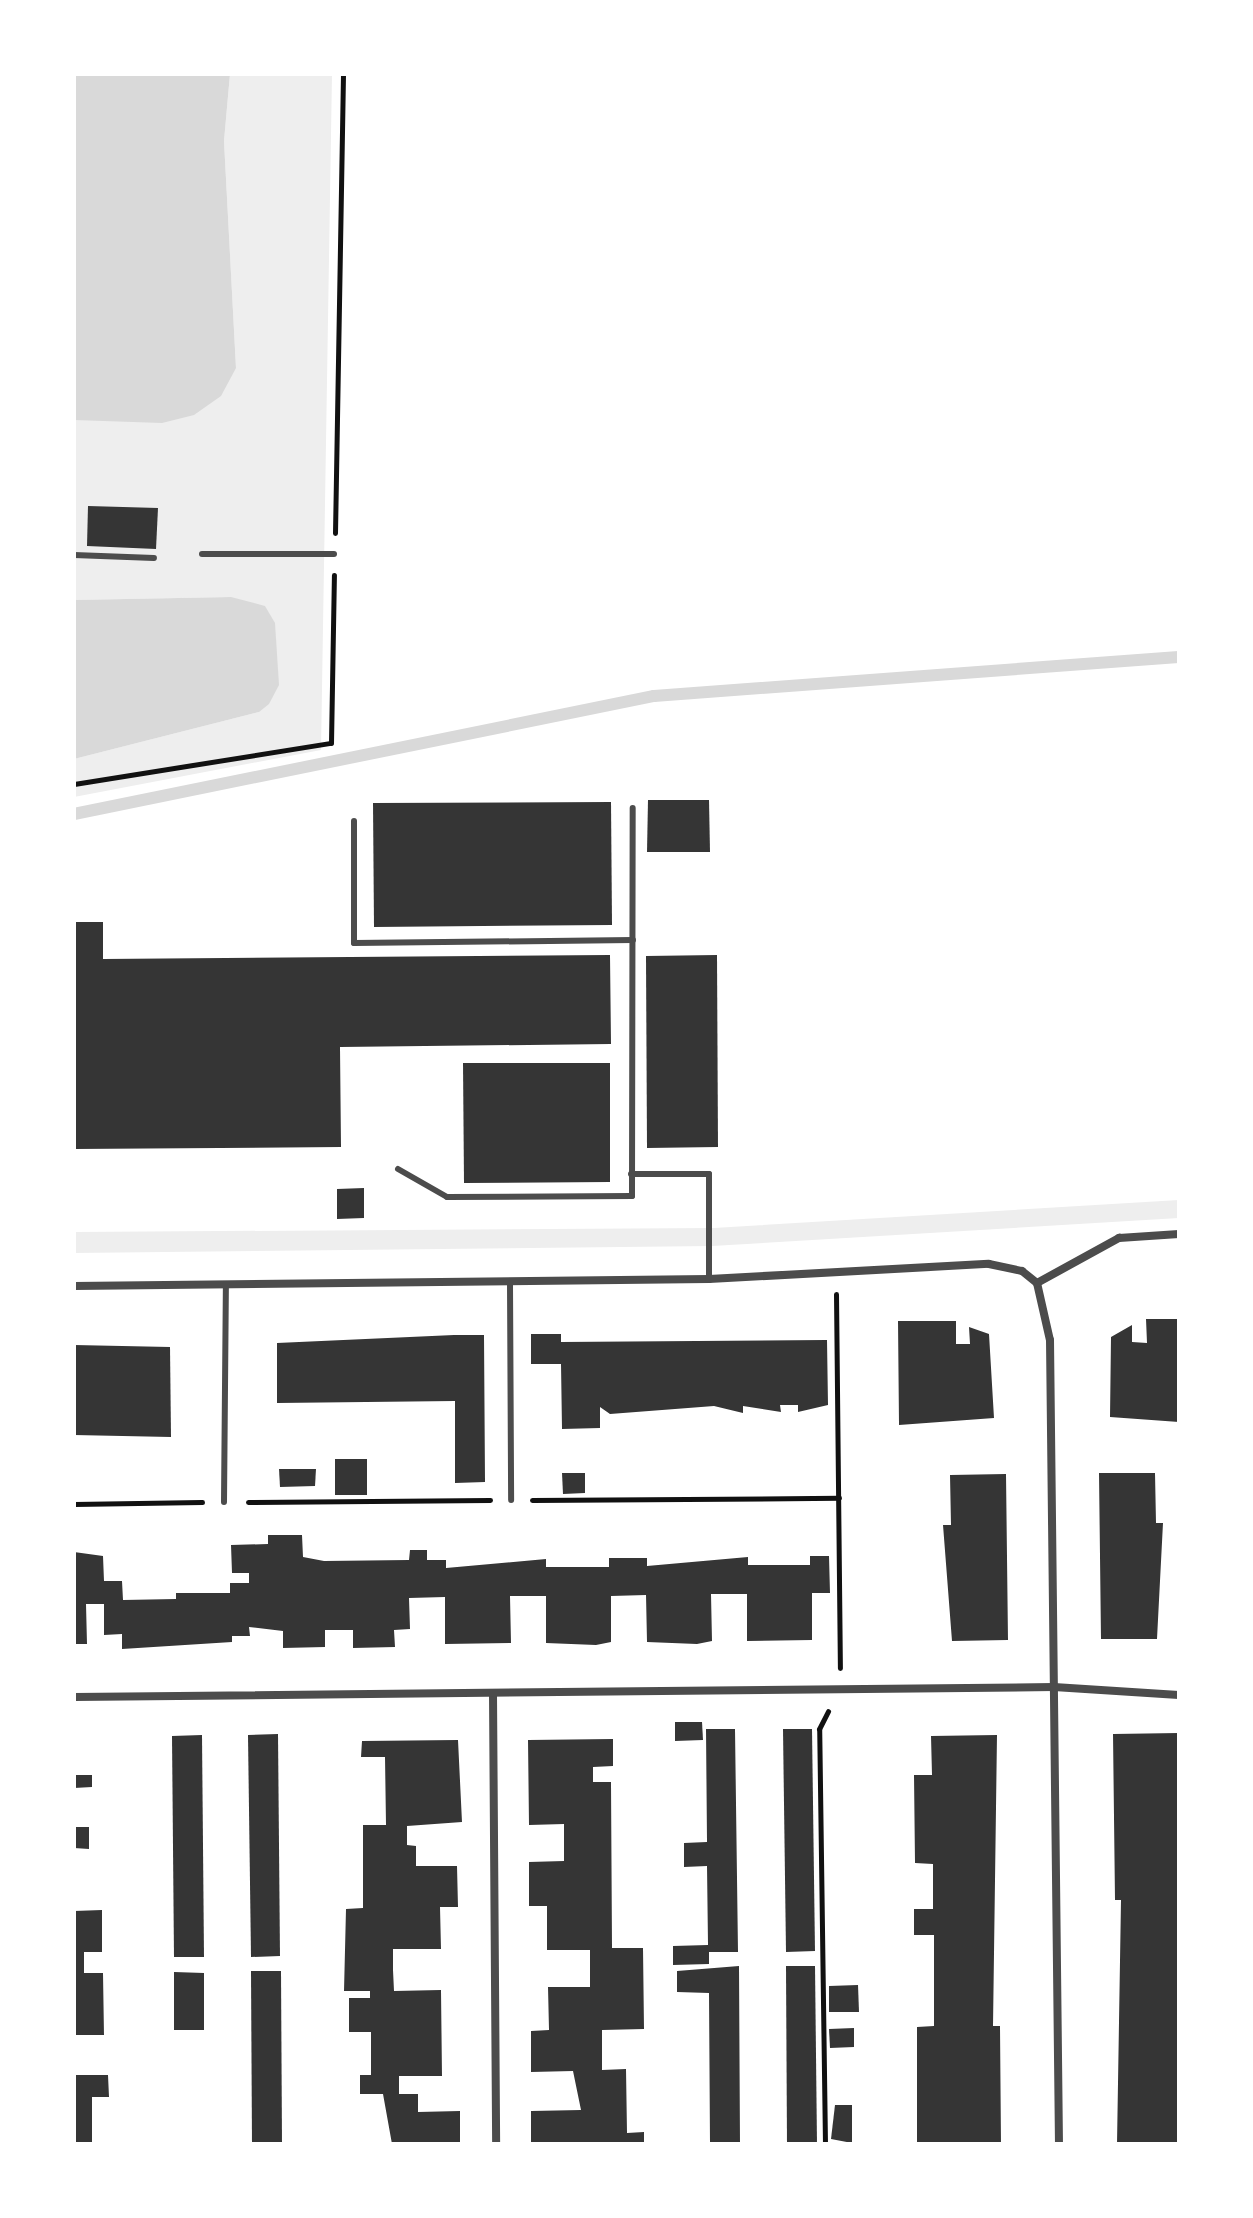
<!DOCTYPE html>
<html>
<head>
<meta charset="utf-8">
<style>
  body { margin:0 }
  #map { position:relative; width:1253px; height:2218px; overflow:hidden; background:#fff; font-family:Cabin,sans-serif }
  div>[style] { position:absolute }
  .green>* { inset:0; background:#eee }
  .water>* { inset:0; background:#d9d9d9 }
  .stream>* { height:12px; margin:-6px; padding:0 6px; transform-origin:6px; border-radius:6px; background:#d9d9d9 }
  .building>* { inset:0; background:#353535 }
  .path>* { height:5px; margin:-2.5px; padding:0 2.5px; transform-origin:2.5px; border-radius:2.5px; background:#111 }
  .service>* { height:6px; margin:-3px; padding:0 3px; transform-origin:3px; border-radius:3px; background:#4c4c4c }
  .minor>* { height:8px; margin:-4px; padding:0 4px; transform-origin:4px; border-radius:4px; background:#4c4c4c }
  span { translate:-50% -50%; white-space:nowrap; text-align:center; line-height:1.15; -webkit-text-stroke:8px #fff; paint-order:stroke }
  .frame { position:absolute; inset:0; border:76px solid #fff; pointer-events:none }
</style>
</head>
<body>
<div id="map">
  <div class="green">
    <div style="clip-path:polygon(230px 74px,332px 74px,321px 750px,74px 797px,74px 759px,259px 712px,231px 597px,74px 600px,74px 420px,236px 368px,224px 141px)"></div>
    <div style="clip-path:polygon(1179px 1200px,1179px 1218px,712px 1246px,74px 1253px,74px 1232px,714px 1228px)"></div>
  </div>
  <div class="water">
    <div style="clip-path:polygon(74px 74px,230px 74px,224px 141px,236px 368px,221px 396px,194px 415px,162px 423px,74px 420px)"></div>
    <div style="clip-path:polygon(231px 597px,265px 606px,275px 623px,279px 685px,269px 704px,259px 712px,74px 759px,74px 600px)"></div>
  </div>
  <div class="stream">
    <div style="left:74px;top:814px;width:592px;rotate:-11.5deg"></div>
    <div style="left:654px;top:696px;width:526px;rotate:-4.25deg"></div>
  </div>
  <div class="building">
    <div style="clip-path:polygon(88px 506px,158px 508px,156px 549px,87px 546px)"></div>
    <div style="clip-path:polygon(648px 800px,709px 800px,710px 852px,647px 852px)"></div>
    <div style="clip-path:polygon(611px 802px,612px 925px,374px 927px,373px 803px)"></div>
    <div style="clip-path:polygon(74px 922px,103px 922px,103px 959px,610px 955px,611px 1044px,340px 1047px,341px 1147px,74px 1149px)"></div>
    <div style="clip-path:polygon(717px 955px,718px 1147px,647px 1148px,646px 956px)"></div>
    <div style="clip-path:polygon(463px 1063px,610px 1063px,610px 1182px,464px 1183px)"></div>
    <div style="clip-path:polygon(364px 1188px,364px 1218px,337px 1219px,337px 1189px)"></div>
    <div style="clip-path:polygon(1146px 1319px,1179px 1319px,1179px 1422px,1110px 1417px,1111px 1337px,1132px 1325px,1132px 1342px,1147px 1343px)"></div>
    <div style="clip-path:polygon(898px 1321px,956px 1321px,956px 1344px,970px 1344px,969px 1327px,989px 1334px,994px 1418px,899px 1425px)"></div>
    <div style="clip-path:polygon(531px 1334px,561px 1334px,561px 1342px,827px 1340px,828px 1405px,798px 1412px,798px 1405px,780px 1405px,781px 1412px,743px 1406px,743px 1413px,714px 1406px,610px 1414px,600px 1407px,600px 1428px,562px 1429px,561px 1364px,531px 1364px)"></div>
    <div style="clip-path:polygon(454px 1335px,484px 1335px,485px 1482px,455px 1483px,455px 1401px,277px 1403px,277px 1343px)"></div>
    <div style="clip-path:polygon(74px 1345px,170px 1347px,171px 1437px,74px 1435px)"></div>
    <div style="clip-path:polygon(335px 1459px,367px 1459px,367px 1495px,335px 1495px)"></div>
    <div style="clip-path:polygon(279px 1469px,316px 1469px,315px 1486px,280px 1487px)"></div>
    <div style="clip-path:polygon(562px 1473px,585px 1473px,585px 1493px,563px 1494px)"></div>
    <div style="clip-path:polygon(1099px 1473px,1155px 1473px,1156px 1523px,1163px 1523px,1157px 1639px,1101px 1639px)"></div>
    <div style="clip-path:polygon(1006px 1474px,1008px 1640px,952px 1641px,943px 1525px,951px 1525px,950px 1475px)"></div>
    <div style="clip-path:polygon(268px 1535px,302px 1535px,303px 1557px,324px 1561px,409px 1560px,410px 1550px,427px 1550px,427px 1560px,446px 1560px,446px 1568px,546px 1559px,546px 1567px,609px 1567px,609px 1558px,647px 1558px,647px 1566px,748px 1557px,748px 1565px,810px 1565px,810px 1556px,829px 1556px,830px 1593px,812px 1593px,812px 1640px,747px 1641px,747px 1594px,711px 1594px,712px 1641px,697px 1644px,647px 1642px,646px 1595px,611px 1596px,611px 1642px,596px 1645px,546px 1643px,546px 1596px,510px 1596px,511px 1643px,445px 1644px,445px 1597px,409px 1598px,410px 1629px,394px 1630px,395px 1647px,353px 1648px,353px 1630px,325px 1630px,325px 1647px,283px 1648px,283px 1631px,249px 1627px,250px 1636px,232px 1636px,232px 1642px,122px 1649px,122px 1634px,104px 1635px,104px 1604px,86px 1604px,87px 1644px,74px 1644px,74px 1552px,103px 1556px,104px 1581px,122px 1581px,123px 1600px,176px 1599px,176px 1593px,230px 1593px,230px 1583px,249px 1583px,249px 1573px,232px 1573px,231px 1545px,268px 1544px)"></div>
    <div style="clip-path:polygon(675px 1722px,702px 1722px,703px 1740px,675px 1741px)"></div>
    <div style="clip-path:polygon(706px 1729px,735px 1729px,738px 1952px,709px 1952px,709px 1964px,673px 1965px,673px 1946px,708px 1945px,707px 1866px,684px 1867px,684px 1843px,707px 1842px)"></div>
    <div style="clip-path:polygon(783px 1729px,812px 1729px,815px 1951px,786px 1952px)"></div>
    <div style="clip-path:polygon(1179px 1733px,1179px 2144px,1117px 2144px,1121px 1900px,1115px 1900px,1113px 1734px)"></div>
    <div style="clip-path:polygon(278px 1734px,280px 1956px,251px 1957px,248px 1735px)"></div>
    <div style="clip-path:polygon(202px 1735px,204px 1957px,174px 1957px,172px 1736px)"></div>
    <div style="clip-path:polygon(997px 1735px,993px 2026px,1000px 2026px,1001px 2144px,917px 2144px,917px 2027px,934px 2026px,934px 1935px,914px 1935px,914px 1909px,933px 1909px,933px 1864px,915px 1863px,914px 1775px,932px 1775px,931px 1736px)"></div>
    <div style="clip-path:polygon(613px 1739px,613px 1766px,593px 1767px,593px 1782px,611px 1782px,612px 1948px,643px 1948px,644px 2029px,602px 2030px,602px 2070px,626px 2069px,627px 2133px,644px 2132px,644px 2144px,531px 2144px,531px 2111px,581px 2110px,573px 2071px,531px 2072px,531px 2031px,549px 2030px,548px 1987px,590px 1987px,590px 1950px,547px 1950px,547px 1906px,529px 1906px,529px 1862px,564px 1861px,564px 1824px,529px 1825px,528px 1740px)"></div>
    <div style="clip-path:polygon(458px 1740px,462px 1822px,407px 1826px,407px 1845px,416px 1846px,416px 1866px,457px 1866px,458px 1907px,440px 1907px,441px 1949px,393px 1949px,393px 1970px,394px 1991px,441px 1990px,442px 2076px,399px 2076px,399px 2094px,418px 2094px,418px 2112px,460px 2111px,460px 2144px,392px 2144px,383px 2094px,360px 2094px,360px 2075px,371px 2075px,371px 2032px,349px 2032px,349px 1998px,370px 1998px,370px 1991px,344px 1991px,346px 1909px,363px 1908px,363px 1825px,386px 1825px,385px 1757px,361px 1757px,362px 1741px)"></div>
    <div style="clip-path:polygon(74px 1775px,92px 1775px,92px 1787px,74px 1788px)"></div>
    <div style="clip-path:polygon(74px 1827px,89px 1827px,89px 1849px,74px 1848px)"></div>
    <div style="clip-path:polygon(102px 1910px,102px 1952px,84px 1952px,84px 1973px,103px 1973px,104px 2035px,74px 2035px,74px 1911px)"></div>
    <div style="clip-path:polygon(739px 1966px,740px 2144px,710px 2144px,709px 1993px,677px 1992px,677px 1971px)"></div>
    <div style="clip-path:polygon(786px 1966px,815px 1966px,817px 2144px,787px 2144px)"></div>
    <div style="clip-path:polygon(251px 1971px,281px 1971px,282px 2144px,252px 2144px)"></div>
    <div style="clip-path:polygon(174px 1972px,204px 1973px,204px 2030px,174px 2030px)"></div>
    <div style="clip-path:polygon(858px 1985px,859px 2012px,829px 2012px,829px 1986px)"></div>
    <div style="clip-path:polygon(854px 2028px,854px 2047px,830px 2048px,829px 2029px)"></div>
    <div style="clip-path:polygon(74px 2075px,108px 2075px,109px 2097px,92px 2097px,92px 2144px,74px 2144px)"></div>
    <div style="clip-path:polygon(835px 2105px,852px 2105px,852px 2143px,831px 2139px)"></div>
  </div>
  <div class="path">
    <div style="left:335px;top:533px;width:459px;rotate:-89deg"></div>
    <div style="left:74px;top:784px;width:260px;rotate:-9.1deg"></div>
    <div style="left:331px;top:743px;width:168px;rotate:-89deg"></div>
    <div style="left:836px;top:1294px;width:374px;rotate:89.4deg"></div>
    <div style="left:532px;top:1500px;width:307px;rotate:-0.4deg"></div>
    <div style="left:248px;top:1502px;width:242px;rotate:-0.5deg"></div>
    <div style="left:74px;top:1504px;width:128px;rotate:-0.9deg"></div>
    <div style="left:825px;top:2144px;width:415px;rotate:-90.8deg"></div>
    <div style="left:819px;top:1729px;width:20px;rotate:-63deg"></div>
  </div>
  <div class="service">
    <div style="left:202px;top:554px;width:132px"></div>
    <div style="left:74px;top:555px;width:80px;rotate:2.1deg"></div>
    <div style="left:354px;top:821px;width:122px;rotate:90deg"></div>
    <div style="left:354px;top:943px;width:279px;rotate:-0.6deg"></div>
    <div style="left:398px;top:1169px;width:56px;rotate:29.7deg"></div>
    <div style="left:447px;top:1197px;width:185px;rotate:-0.3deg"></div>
    <div style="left:632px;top:1196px;width:388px;rotate:-89.9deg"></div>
    <div style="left:631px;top:1174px;width:78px"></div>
    <div style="left:709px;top:1174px;width:105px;rotate:90deg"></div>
    <div style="left:510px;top:1284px;width:216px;rotate:89.7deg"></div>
    <div style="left:224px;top:1502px;width:216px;rotate:-89.5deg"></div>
  </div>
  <div class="minor">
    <div style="left:1037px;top:1283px;width:58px;rotate:77.2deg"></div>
    <div style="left:1050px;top:1340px;width:804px;rotate:89.36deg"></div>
    <div style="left:1037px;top:1283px;width:94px;rotate:-28.8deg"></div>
    <div style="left:1119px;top:1238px;width:60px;rotate:-3.8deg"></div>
    <div style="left:74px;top:1286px;width:635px;rotate:-0.63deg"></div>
    <div style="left:709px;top:1279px;width:280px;rotate:-3.1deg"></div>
    <div style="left:989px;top:1264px;width:34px;rotate:12deg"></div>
    <div style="left:1022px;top:1271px;width:19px;rotate:39deg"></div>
    <div style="left:493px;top:1694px;width:450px;rotate:89.6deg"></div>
    <div style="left:74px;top:1697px;width:980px;rotate:-0.58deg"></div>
    <div style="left:1054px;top:1687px;width:125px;rotate:3.7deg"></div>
  </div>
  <div class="frame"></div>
</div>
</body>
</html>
